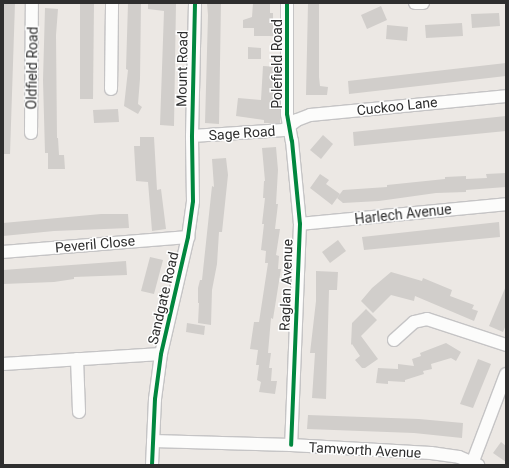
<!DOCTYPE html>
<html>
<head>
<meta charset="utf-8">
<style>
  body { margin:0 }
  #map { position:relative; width:509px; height:468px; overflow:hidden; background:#ece8e4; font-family:Roboto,sans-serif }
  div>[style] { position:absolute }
  .building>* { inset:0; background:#d1cecb }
  .roads { filter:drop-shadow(1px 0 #c5c4c5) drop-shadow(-1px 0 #c5c4c5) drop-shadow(0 1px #c5c4c5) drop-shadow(0 -1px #c5c4c5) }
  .street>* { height:12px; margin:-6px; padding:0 6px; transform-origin:6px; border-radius:6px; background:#fcfcfb }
  .cycleway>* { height:4px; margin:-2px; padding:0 2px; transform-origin:2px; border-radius:2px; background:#00873e }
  span { translate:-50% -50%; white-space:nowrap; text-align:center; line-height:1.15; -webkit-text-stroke:3px #fff; paint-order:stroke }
  .street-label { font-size:14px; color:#2e2e2e }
  .frame { position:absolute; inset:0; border:4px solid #2e2e2e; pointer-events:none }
</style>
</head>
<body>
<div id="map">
  <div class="building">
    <div style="clip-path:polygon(3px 3px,15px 3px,10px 154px,3px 154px)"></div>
    <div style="clip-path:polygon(80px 3px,94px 3px,93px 99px,80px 99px)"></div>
    <div style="clip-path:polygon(128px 3px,141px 3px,140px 79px,138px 104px,142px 107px,138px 114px,124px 106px,128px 70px,126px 69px)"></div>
    <div style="clip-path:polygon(148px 3px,176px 3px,174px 126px,160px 125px,164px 11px,148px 9px)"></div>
    <div style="clip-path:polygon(207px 3px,221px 3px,219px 124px,205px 123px,208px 15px)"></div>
    <div style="clip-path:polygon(253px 3px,270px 3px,270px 13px,273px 13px,273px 36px,254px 36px,254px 28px,243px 28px,243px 20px,252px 17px)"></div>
    <div style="clip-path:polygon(308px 3px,319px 3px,319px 77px,320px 86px,328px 87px,327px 95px,306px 95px)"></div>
    <div style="clip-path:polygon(381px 6px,387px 20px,367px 29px,361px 15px)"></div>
    <div style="clip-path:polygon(45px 8px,58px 9px,56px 35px,57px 138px,58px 138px,59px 155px,64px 155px,65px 169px,48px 169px,48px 153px,45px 153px,43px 80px)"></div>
    <div style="clip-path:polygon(499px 13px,500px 26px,472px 28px,471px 14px)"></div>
    <div style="clip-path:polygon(462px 23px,463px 36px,426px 38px,425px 25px)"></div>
    <div style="clip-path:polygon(387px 25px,408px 27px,407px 41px,386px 39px)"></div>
    <div style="clip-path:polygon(248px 47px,261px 48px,261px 59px,248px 59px)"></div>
    <div style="clip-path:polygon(506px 63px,506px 76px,349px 94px,348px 81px)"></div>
    <div style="clip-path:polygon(263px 66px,279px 67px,277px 95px,280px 95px,280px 123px,264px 123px,264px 120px,236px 116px,238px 98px,261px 100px)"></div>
    <div style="clip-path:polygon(118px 109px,119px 122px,94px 123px,93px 110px)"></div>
    <div style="clip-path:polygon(506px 116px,506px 131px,354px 146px,353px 132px)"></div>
    <div style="clip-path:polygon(323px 135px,333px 144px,321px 159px,310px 150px)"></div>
    <div style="clip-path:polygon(140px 137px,154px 137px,157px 190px,161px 189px,166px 229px,152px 231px,148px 182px,136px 181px,134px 146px,140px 146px)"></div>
    <div style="clip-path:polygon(276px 147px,278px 170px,276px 204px,278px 204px,275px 229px,280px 229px,276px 255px,279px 256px,278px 269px,281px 269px,273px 319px,271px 318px,268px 353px,271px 353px,269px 368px,272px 368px,271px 381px,277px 381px,275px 394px,259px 392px,261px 382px,257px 380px,259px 365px,256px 365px,258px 350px,250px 349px,254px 322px,259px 322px,268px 263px,265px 263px,266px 251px,261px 250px,264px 224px,262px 224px,265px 198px,263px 198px,264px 181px,265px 181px,262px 148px)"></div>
    <div style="clip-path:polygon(226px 158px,228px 175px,222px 232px,219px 232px,217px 264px,212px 290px,211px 325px,198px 323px,199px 303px,198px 303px,198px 288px,200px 280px,202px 280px,212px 186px,214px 187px,212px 159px)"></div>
    <div style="clip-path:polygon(506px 173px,506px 187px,466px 190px,466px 192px,436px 193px,379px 201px,343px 203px,337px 198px,343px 190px,387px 187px,387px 185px,445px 179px,445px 177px,466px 176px,466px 179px,487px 178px,486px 174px)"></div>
    <div style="clip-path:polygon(320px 174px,329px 180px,326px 184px,340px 194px,332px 205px,310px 188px)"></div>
    <div style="clip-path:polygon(101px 214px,128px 214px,129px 228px,54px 231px,3px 236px,3px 223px)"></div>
    <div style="clip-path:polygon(499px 222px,500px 237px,364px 250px,362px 237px)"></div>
    <div style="clip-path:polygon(338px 240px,346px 251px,330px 263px,322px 252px)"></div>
    <div style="clip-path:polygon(150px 257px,163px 260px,154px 294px,141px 291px)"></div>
    <div style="clip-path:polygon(126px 261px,127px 275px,74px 277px,74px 279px,54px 282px,3px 284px,3px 270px)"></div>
    <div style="clip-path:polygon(316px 271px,338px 272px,337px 290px,329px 290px,326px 399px,312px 398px,315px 353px,310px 353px,316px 301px)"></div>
    <div style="clip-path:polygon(391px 272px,422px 281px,423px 278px,452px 290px,450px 296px,474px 305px,472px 309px,478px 311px,474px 321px,415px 296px,414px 301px,391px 295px,373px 313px,361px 301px,372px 288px)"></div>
    <div style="clip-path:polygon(506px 286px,506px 325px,503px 332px,489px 326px)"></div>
    <div style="clip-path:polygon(366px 309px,377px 320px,361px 336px,378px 359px,365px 368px,362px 368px,355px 360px,360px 356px,352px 344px,351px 345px,352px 323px)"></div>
    <div style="clip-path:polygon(187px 323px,205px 326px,204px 335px,186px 332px)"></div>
    <div style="clip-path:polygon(446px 343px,461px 352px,456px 361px,451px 358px,431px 364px,432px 369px,423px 371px,424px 374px,405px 380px,405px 382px,388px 381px,388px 384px,376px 383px,378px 368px,398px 369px,398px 364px,414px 366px,412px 359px,421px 356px,420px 353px)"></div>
    <div style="clip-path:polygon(478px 359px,491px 364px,473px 408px,460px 404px)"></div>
    <div style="clip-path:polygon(308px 415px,419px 419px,463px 423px,462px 438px,414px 433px,307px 429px)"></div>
    <div style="clip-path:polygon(501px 442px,506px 446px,506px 462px,493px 453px)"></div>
  </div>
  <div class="roads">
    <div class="street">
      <div style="left:287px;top:3px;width:111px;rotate:90deg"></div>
      <div style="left:287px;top:114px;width:27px;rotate:80deg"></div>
      <div style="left:292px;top:141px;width:83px;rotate:84.5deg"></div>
      <div style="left:300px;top:224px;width:221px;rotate:92.3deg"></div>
      <div style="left:415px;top:3px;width:8px"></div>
      <div style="left:111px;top:89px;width:86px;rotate:-89.3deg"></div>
      <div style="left:31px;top:133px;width:130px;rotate:-89.6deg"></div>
      <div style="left:192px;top:136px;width:92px;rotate:-3.7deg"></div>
      <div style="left:284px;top:130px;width:16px;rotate:-38deg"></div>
      <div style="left:297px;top:120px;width:14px;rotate:-21deg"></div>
      <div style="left:310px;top:115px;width:197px;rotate:-5.5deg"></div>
      <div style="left:300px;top:224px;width:207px;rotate:-5.5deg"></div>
      <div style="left:3px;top:252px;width:186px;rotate:-4.6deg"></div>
      <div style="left:394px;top:340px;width:27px;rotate:-42deg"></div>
      <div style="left:414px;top:322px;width:13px;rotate:-13deg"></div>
      <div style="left:427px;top:319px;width:83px;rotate:18.2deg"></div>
      <div style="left:77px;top:359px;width:53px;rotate:87.8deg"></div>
      <div style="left:3px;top:364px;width:158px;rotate:-3.6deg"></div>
      <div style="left:153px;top:441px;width:138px;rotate:1.7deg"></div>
      <div style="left:291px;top:445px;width:140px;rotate:3.3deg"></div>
      <div style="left:431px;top:453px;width:28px;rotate:8deg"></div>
      <div style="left:459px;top:457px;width:21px;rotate:23deg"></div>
      <div style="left:473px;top:461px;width:93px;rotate:-69.2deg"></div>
      <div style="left:152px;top:465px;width:66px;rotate:-87.4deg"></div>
      <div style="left:155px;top:399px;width:45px;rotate:-82.4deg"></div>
      <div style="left:161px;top:354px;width:120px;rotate:-77deg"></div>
      <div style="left:188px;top:237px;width:36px;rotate:-82deg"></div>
      <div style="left:193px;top:201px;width:65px;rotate:-90.9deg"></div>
      <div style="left:192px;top:136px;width:133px;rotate:-88.7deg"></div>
    </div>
  </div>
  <div class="cycleway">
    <div style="left:287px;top:3px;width:111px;rotate:90deg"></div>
    <div style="left:287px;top:114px;width:27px;rotate:80deg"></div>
    <div style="left:292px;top:141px;width:83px;rotate:84.5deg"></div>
    <div style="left:300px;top:224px;width:221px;rotate:92.3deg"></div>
    <div style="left:152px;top:465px;width:66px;rotate:-87.4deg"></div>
    <div style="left:155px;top:399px;width:45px;rotate:-82.4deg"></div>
    <div style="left:161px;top:354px;width:120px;rotate:-77deg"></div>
    <div style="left:188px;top:237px;width:36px;rotate:-82deg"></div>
    <div style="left:193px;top:201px;width:65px;rotate:-90.9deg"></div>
    <div style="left:192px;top:136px;width:133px;rotate:-88.7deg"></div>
  </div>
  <div class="street-label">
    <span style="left:277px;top:64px;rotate:-90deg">Polefield Road</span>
    <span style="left:32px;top:68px;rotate:-89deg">Oldfield Road</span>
    <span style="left:182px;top:69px;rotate:-89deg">Mount Road</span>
    <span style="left:397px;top:106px;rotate:-6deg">Cuckoo Lane</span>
    <span style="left:242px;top:133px;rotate:-4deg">Sage Road</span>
    <span style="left:403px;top:214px;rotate:-6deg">Harlech Avenue</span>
    <span style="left:95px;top:244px;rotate:-5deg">Peveril Close</span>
    <span style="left:286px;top:285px;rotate:-88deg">Raglan Avenue</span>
    <span style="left:163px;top:298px;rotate:-77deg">Sandgate Road</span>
    <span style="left:365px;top:450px;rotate:3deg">Tamworth Avenue</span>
  </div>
  <div class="frame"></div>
</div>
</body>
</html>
